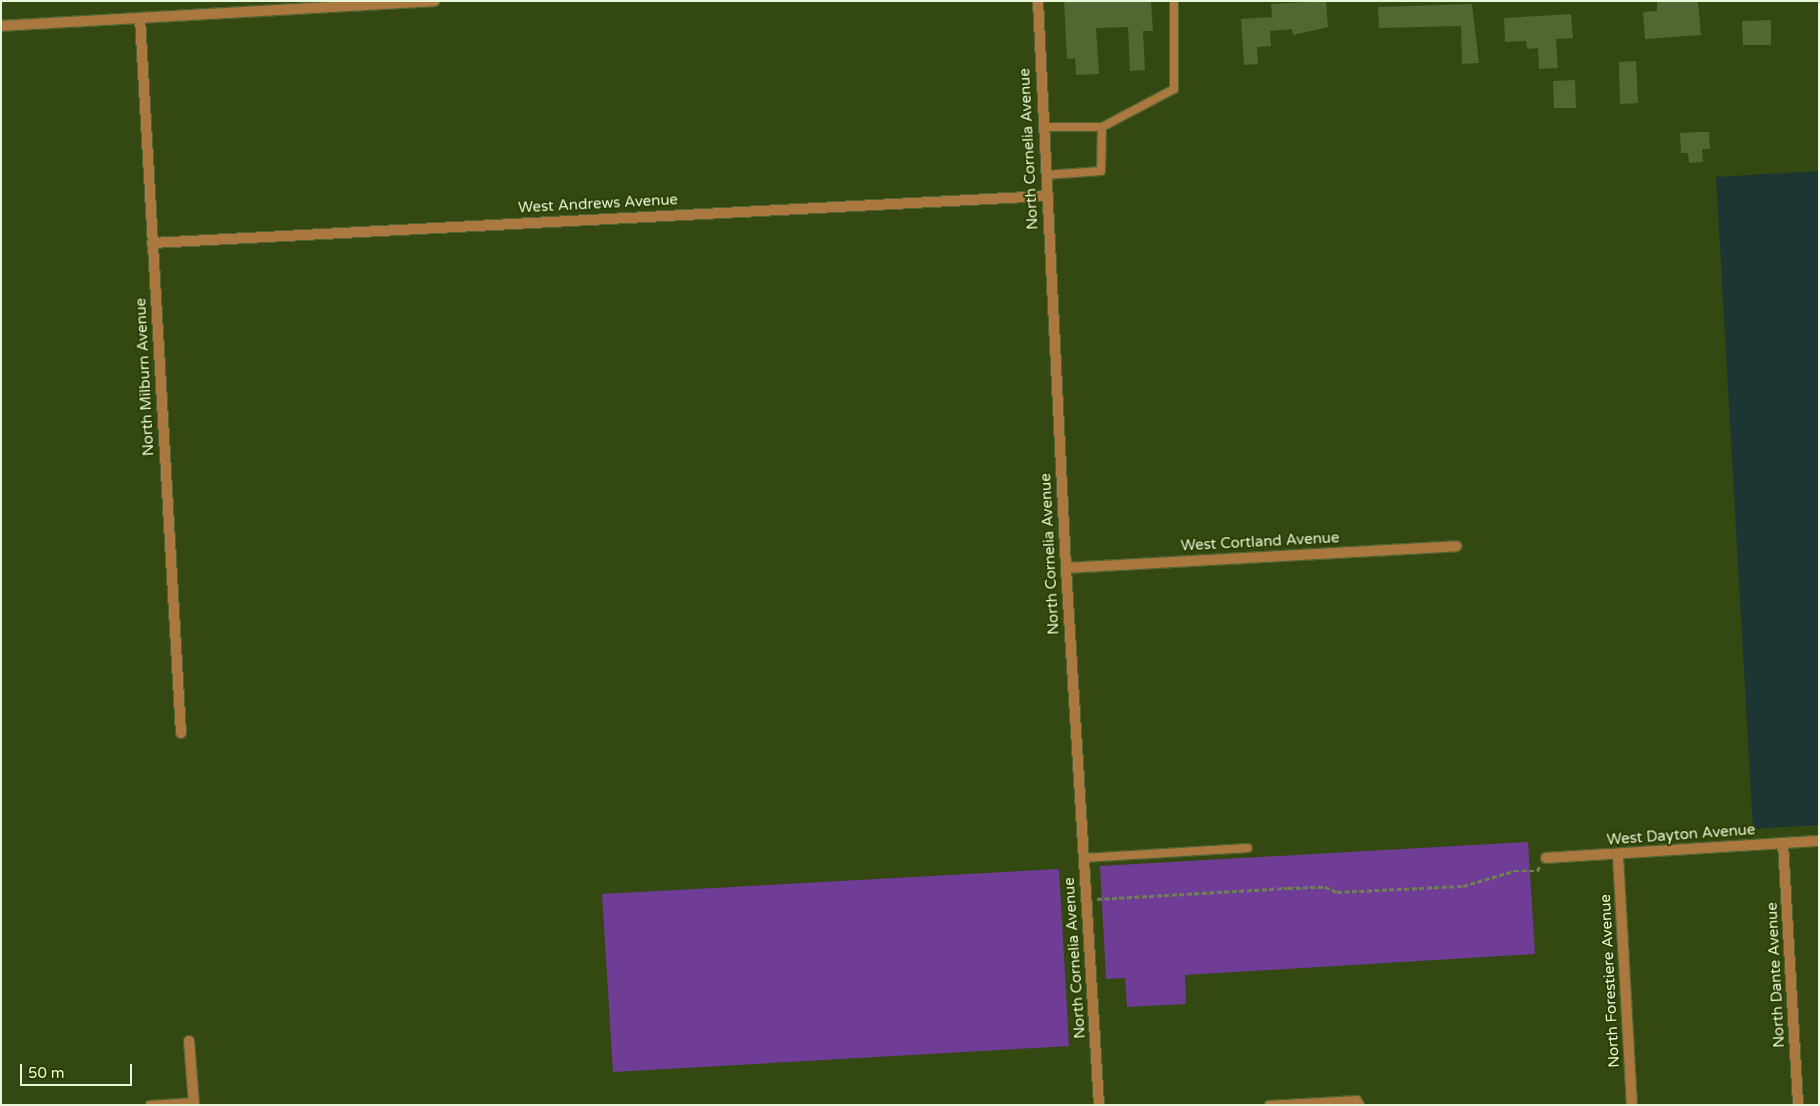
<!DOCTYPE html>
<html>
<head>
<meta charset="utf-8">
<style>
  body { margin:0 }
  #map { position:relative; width:1820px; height:1106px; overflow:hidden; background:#344811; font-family:"Varela Round",sans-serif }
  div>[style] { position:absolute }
  .green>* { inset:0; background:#6f3d96 }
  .water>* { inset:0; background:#1d3634 }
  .building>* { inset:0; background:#516832 }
  .path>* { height:2.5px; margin-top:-1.25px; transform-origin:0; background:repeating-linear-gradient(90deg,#6f8152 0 5px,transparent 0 7.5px) }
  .roads { filter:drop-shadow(1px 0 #516431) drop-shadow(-1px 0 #516431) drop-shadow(0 1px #516431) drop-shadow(0 -1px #516431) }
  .service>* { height:8px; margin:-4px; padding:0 4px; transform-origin:4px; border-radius:4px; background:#ab783f }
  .minor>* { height:10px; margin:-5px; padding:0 5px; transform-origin:5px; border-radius:5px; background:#ab783f }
  .tertiary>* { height:10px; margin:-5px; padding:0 5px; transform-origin:5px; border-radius:5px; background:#ab783f }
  span { translate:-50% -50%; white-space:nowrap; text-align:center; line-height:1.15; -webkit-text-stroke:4px #2a3e03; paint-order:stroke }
  .street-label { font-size:15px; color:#e9f7d9 }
  .frame { position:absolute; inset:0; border:2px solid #e9f7d9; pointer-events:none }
  .scale { position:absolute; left:20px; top:1064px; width:112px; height:22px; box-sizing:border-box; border:2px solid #e9f7d9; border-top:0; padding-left:6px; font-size:15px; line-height:18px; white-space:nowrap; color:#e9f7d9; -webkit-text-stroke:4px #2a3e03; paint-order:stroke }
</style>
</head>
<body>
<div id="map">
  <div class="green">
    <div style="clip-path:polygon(1528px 842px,1535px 954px,1185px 975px,1186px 1004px,1127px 1007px,1125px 978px,1106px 979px,1100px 866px)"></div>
    <div style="clip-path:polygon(1059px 869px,1069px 1046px,613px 1072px,602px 894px)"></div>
  </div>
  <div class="water">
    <div style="clip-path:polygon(1819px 171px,1819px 825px,1753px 829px,1716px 177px)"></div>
  </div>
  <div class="building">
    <div style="clip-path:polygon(1064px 1px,1151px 1px,1153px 31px,1143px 31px,1145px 70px,1130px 71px,1128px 27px,1096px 28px,1099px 74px,1076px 75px,1075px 58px,1067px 59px)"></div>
    <div style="clip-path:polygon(1326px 1px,1328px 27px,1293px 35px,1292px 29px,1270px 31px,1271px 46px,1257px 47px,1258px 64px,1244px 65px,1241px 19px,1272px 17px,1271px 4px)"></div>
    <div style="clip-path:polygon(1698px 1px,1701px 35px,1645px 39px,1643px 12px,1657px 11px,1657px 2px)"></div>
    <div style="clip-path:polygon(1472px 4px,1479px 63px,1462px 64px,1461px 26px,1379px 28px,1378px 7px)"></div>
    <div style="clip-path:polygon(1571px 14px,1573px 38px,1556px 39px,1558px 68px,1539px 69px,1538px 48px,1527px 49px,1526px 41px,1505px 42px,1504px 18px)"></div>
    <div style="clip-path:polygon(1771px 20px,1771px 45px,1743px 45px,1742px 21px)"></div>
    <div style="clip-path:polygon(1636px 61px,1638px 103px,1620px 104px,1619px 62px)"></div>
    <div style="clip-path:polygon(1575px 80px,1576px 108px,1554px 108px,1553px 81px)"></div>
    <div style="clip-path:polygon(1698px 132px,1709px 132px,1710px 149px,1702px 149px,1703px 162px,1689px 163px,1688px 153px,1681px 153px,1680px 133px)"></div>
  </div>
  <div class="path">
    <div style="left:1097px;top:899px;width:191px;rotate:-3.3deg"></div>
    <div style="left:1288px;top:888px;width:37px;rotate:-2deg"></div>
    <div style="left:1325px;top:887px;width:13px;rotate:23deg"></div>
    <div style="left:1337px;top:892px;width:126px;rotate:-2.7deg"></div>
    <div style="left:1463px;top:886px;width:53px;rotate:-16.4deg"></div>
    <div style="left:1514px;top:871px;width:23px"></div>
    <div style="left:1537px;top:871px;width:6px;rotate:-59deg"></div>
  </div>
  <div class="roads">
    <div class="service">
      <div style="left:1043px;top:127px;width:59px"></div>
      <div style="left:1046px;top:175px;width:55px;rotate:-4.2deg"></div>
      <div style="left:1101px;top:171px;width:44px;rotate:-88.7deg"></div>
      <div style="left:1102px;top:127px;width:81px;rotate:-27.8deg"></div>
      <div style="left:1174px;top:89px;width:88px;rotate:-90deg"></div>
      <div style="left:1083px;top:858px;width:165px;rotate:-3.5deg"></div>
      <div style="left:150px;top:1105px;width:43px;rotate:-4deg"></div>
      <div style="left:1269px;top:1105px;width:88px;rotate:-3.3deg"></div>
      <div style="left:1357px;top:1100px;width:6px;rotate:59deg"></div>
    </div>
    <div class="minor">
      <div style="left:140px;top:18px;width:716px;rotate:86.72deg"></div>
      <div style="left:152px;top:243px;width:895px;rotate:-3.01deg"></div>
      <div style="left:1066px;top:568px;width:391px;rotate:-3.2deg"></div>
      <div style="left:1783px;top:843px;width:262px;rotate:86.7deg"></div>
      <div style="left:1618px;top:856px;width:249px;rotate:86.8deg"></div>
      <div style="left:1546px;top:858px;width:274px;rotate:-3.6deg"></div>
      <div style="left:189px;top:1041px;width:64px;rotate:85.5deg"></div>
    </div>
    <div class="tertiary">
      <div style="left:1038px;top:1px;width:568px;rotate:87.17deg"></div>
      <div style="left:1066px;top:568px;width:538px;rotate:86.48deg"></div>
      <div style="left:1px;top:26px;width:434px;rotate:-3.3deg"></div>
    </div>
  </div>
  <div class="street-label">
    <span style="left:1029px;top:149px;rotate:-93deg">North Cornelia Avenue</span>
    <span style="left:598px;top:204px;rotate:-3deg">West Andrews Avenue</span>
    <span style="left:145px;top:377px;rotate:-93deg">North Milburn Avenue</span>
    <span style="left:1260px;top:542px;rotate:-3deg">West Cortland Avenue</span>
    <span style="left:1050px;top:554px;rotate:-93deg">North Cornelia Avenue</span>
    <span style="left:1681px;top:835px;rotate:-4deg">West Dayton Avenue</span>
    <span style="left:1075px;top:958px;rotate:-94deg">North Cornelia Avenue</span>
    <span style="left:1776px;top:975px;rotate:-93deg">North Dante Avenue</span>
    <span style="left:1610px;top:981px;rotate:-93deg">North Forestiere Avenue</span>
  </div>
  <div class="frame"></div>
  <div class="scale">50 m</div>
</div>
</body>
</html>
